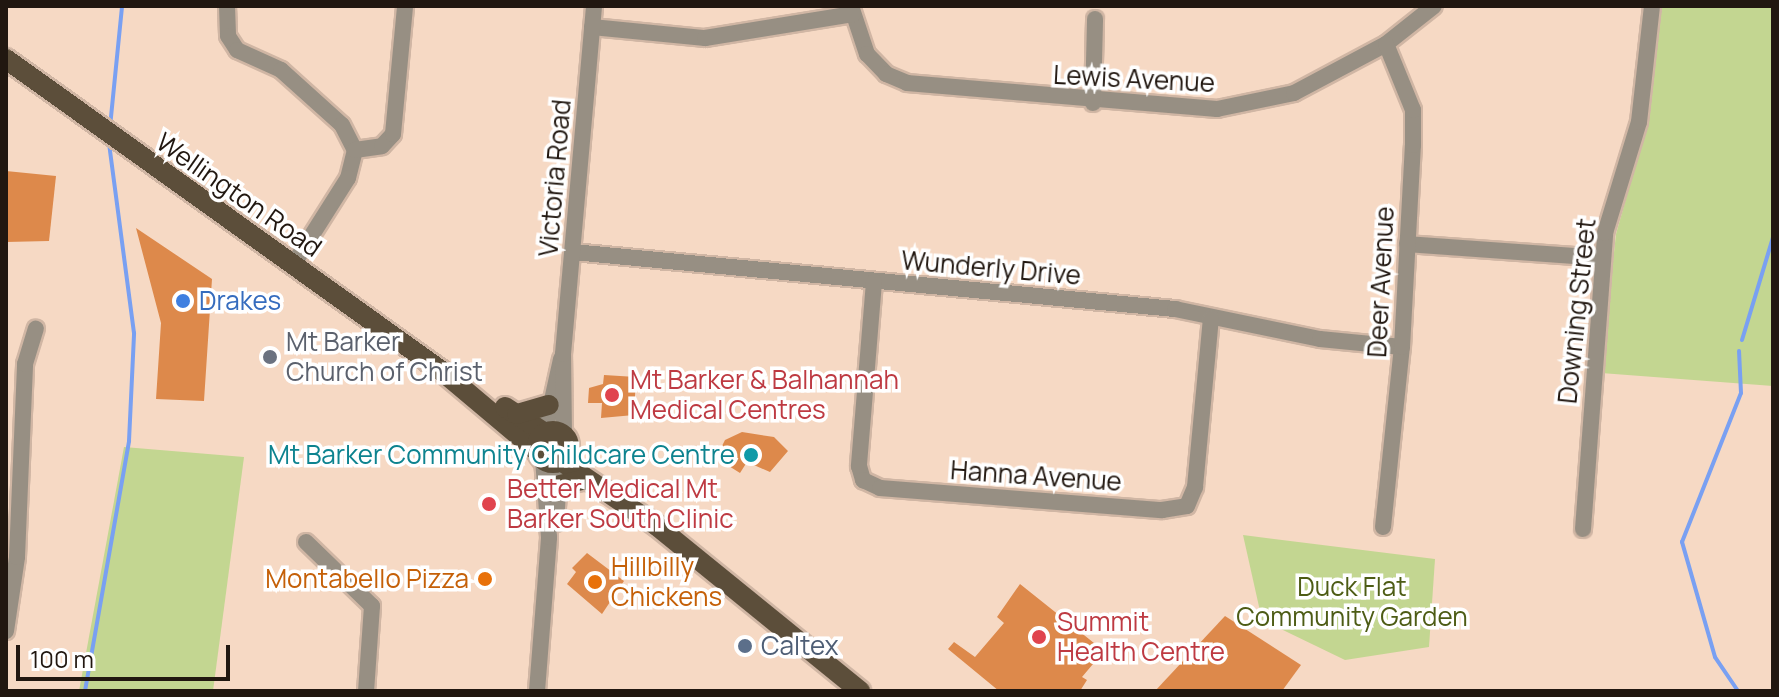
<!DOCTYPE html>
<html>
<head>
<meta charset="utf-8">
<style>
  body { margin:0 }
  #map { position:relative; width:1779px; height:697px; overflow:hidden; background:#f6d9c4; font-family:Manrope,sans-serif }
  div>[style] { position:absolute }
  .green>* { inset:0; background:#c3d691 }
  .stream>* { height:4px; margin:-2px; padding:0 2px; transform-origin:2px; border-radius:2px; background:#79a0f2 }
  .building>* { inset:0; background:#dd894b }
  .roads { filter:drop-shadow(2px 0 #d0b6a4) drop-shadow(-2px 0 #d0b6a4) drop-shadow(0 2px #d0b6a4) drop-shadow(0 -2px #d0b6a4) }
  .minor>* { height:16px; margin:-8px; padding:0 8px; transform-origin:8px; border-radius:8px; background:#978f83 }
  .primary>* { height:20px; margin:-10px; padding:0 10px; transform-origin:10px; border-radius:10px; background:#5c4e3a }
  .primary>.ring { margin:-10px; padding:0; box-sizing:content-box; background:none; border:20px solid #5c4e3a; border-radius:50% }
  .dots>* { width:22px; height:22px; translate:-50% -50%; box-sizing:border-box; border:4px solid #fff; border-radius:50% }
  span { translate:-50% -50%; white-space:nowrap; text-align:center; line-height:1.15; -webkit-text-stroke:7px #fff; paint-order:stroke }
  .street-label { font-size:26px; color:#211710 }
  .shop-label { font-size:26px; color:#366cbe }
  .left { translate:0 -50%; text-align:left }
  .worship-label { font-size:26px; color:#5b616d }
  .health-label { font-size:26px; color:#be3a42 }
  .culture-label { font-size:26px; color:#0d838f }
  .right { translate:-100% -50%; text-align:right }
  .food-label { font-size:26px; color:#c56008 }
  .park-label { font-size:26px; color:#4d5c15 }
  .service-label { font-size:26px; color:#4e5e75 }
  .frame { position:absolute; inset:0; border:8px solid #211710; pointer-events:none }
  .scale { position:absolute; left:16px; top:645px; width:214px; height:36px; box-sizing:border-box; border:4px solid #211710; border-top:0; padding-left:10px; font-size:24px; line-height:28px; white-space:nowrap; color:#211710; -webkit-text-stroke:6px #fff; paint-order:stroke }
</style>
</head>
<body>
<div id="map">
  <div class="green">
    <div style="clip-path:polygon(1661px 6px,1773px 6px,1773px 386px,1601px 373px,1616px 234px,1648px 121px)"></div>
    <div style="clip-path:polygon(124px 447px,244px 457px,213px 691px,79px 691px)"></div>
    <div style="clip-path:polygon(1243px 535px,1435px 559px,1429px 647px,1345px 660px,1262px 620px)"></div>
  </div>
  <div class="stream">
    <div style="left:110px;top:127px;width:122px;rotate:-84.3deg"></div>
    <div style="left:1742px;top:340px;width:108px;rotate:-73.2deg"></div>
    <div style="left:85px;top:691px;width:254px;rotate:-80deg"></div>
    <div style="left:129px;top:441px;width:108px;rotate:-87.3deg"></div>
    <div style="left:134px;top:333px;width:192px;rotate:-97.5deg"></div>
    <div style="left:1738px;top:691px;width:41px;rotate:-124.1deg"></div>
    <div style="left:1715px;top:657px;width:120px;rotate:-106deg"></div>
    <div style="left:1682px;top:542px;width:160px;rotate:-68.4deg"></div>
    <div style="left:1741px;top:393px;width:42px;rotate:-92.7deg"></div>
  </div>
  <div class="building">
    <div style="clip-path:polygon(6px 171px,56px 176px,49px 241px,6px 242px)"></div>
    <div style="clip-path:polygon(136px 228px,212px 279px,204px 401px,156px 399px,161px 323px)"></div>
    <div style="clip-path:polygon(604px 375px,636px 377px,634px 415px,601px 418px,602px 403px,588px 403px,589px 388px,603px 384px)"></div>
    <div style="clip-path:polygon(742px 432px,774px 437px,788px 451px,770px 472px,747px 462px,740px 473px,716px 458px,725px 440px)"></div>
    <div style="clip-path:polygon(587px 553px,624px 581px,602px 614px,567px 584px,576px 572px,572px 568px)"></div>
    <div style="clip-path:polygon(1020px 584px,1104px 651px,1082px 677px,1087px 680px,1080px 691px,999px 691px,948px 649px,954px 642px,975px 657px,1004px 623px,997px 617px)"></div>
    <div style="clip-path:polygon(1225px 616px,1301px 665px,1282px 691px,1155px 691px)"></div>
  </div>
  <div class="roads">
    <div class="minor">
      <div style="left:227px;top:6px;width:30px;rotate:88deg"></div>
      <div style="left:228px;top:36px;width:17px;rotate:57deg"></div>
      <div style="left:237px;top:50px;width:48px;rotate:24.4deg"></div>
      <div style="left:281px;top:70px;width:82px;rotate:42deg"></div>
      <div style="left:342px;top:125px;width:28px;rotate:63deg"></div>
      <div style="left:355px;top:150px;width:29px;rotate:104deg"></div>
      <div style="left:348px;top:178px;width:103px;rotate:122.3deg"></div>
      <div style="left:851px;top:6px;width:51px;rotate:71.6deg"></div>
      <div style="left:867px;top:54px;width:28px;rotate:46deg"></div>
      <div style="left:886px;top:74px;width:23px;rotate:23deg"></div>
      <div style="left:907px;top:83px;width:311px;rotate:4.8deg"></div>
      <div style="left:1217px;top:109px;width:79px;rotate:-11.7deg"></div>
      <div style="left:1294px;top:93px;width:104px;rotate:-28deg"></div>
      <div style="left:1386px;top:44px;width:61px;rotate:-38.4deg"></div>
      <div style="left:592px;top:27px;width:114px;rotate:5.6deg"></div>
      <div style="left:705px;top:38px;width:150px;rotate:-9.2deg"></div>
      <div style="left:1093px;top:103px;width:84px;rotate:-88.6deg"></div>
      <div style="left:355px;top:150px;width:27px;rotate:-8deg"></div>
      <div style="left:382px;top:146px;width:16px;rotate:-47deg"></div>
      <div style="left:393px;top:134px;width:129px;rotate:-84.6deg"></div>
      <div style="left:1407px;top:244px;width:195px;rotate:4.1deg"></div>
      <div style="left:573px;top:252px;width:605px;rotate:5.41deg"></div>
      <div style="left:1175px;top:309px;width:148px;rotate:11.7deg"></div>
      <div style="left:1320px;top:339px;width:82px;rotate:5.6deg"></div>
      <div style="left:874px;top:282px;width:185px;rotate:94.7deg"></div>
      <div style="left:859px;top:466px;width:15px;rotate:74deg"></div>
      <div style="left:863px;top:480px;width:19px;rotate:25deg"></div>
      <div style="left:880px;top:488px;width:283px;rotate:4.5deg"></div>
      <div style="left:1162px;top:510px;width:25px;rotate:-9deg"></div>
      <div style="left:1187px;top:506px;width:21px;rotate:-67deg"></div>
      <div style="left:1195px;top:487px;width:169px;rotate:-84.6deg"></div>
      <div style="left:545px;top:432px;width:75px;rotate:-77.6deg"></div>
      <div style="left:564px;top:435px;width:81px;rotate:-90.7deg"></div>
      <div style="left:563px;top:354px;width:349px;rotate:-84.9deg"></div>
      <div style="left:556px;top:523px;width:62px;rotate:-86.3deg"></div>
      <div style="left:1383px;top:527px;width:181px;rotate:-84deg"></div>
      <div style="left:1402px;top:347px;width:202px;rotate:-86.9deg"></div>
      <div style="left:1413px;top:145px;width:35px;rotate:-90deg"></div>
      <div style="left:1413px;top:110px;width:71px;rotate:-112.2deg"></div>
      <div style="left:1583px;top:529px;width:297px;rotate:-85.7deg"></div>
      <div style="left:1605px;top:233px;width:116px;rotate:-73deg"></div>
      <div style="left:1639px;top:122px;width:117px;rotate:-83.6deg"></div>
      <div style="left:306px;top:542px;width:92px;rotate:44.1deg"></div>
      <div style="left:372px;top:606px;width:85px;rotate:94deg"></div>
      <div style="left:6px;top:631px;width:75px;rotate:-81.5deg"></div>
      <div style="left:17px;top:557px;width:193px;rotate:-87.6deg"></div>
      <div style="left:25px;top:364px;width:37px;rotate:-73deg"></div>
      <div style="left:537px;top:691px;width:154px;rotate:-85.5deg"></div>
      <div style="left:549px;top:537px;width:78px;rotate:-94.4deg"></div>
    </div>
    <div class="primary">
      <div style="left:6px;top:59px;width:538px;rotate:35.61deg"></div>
      <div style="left:443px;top:372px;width:124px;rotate:40.1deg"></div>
      <div style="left:505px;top:407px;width:48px;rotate:33deg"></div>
      <div style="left:517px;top:414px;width:33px;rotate:-16deg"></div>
      <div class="ring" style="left:537px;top:431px;width:12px;height:12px"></div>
      <div style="left:561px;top:461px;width:116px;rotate:34.1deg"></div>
      <div style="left:657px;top:526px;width:262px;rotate:39.1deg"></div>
      <div style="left:560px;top:485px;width:27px;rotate:-13deg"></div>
    </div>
  </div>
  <div class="dots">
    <div style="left:183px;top:301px;background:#3f7fe0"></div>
    <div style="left:270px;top:357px;background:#6b7280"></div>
    <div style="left:612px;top:395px;background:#e0444e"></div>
    <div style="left:751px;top:455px;background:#0f9aa8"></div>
    <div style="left:489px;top:504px;background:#e0444e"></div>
    <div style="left:485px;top:579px;background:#e8710a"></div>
    <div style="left:595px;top:582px;background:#e8710a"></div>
    <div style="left:1039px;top:637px;background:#e0444e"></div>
    <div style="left:745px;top:646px;background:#5c6f8a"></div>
  </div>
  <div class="street-label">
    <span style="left:1134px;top:79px;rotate:3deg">Lewis Avenue</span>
    <span style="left:555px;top:178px;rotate:-85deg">Victoria Road</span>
    <span style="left:239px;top:195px;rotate:35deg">Wellington Road</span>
    <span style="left:991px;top:268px;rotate:5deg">Wunderly Drive</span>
    <span style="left:1381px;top:282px;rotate:-87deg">Deer Avenue</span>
    <span style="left:1577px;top:311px;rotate:-84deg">Downing Street</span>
    <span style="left:1036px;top:476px;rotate:4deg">Hanna Avenue</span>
  </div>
  <div class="shop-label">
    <span class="left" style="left:199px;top:301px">Drakes</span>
  </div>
  <div class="worship-label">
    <span class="left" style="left:286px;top:357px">Mt Barker<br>Church of Christ</span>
  </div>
  <div class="health-label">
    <span class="left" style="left:630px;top:395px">Mt Barker &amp; Balhannah<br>Medical Centres</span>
    <span class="left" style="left:507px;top:504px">Better Medical Mt<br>Barker South Clinic</span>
    <span class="left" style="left:1057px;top:637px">Summit<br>Health Centre</span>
  </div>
  <div class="culture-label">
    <span class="right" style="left:735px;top:455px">Mt Barker Community Childcare Centre</span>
  </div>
  <div class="food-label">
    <span class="left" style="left:611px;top:582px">Hillbilly<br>Chickens</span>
    <span class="right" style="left:469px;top:579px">Montabello Pizza</span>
  </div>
  <div class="park-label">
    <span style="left:1352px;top:602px">Duck Flat<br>Community Garden</span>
  </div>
  <div class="service-label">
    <span class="left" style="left:761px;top:646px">Caltex</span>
  </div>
  <div class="frame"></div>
  <div class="scale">100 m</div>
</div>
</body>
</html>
